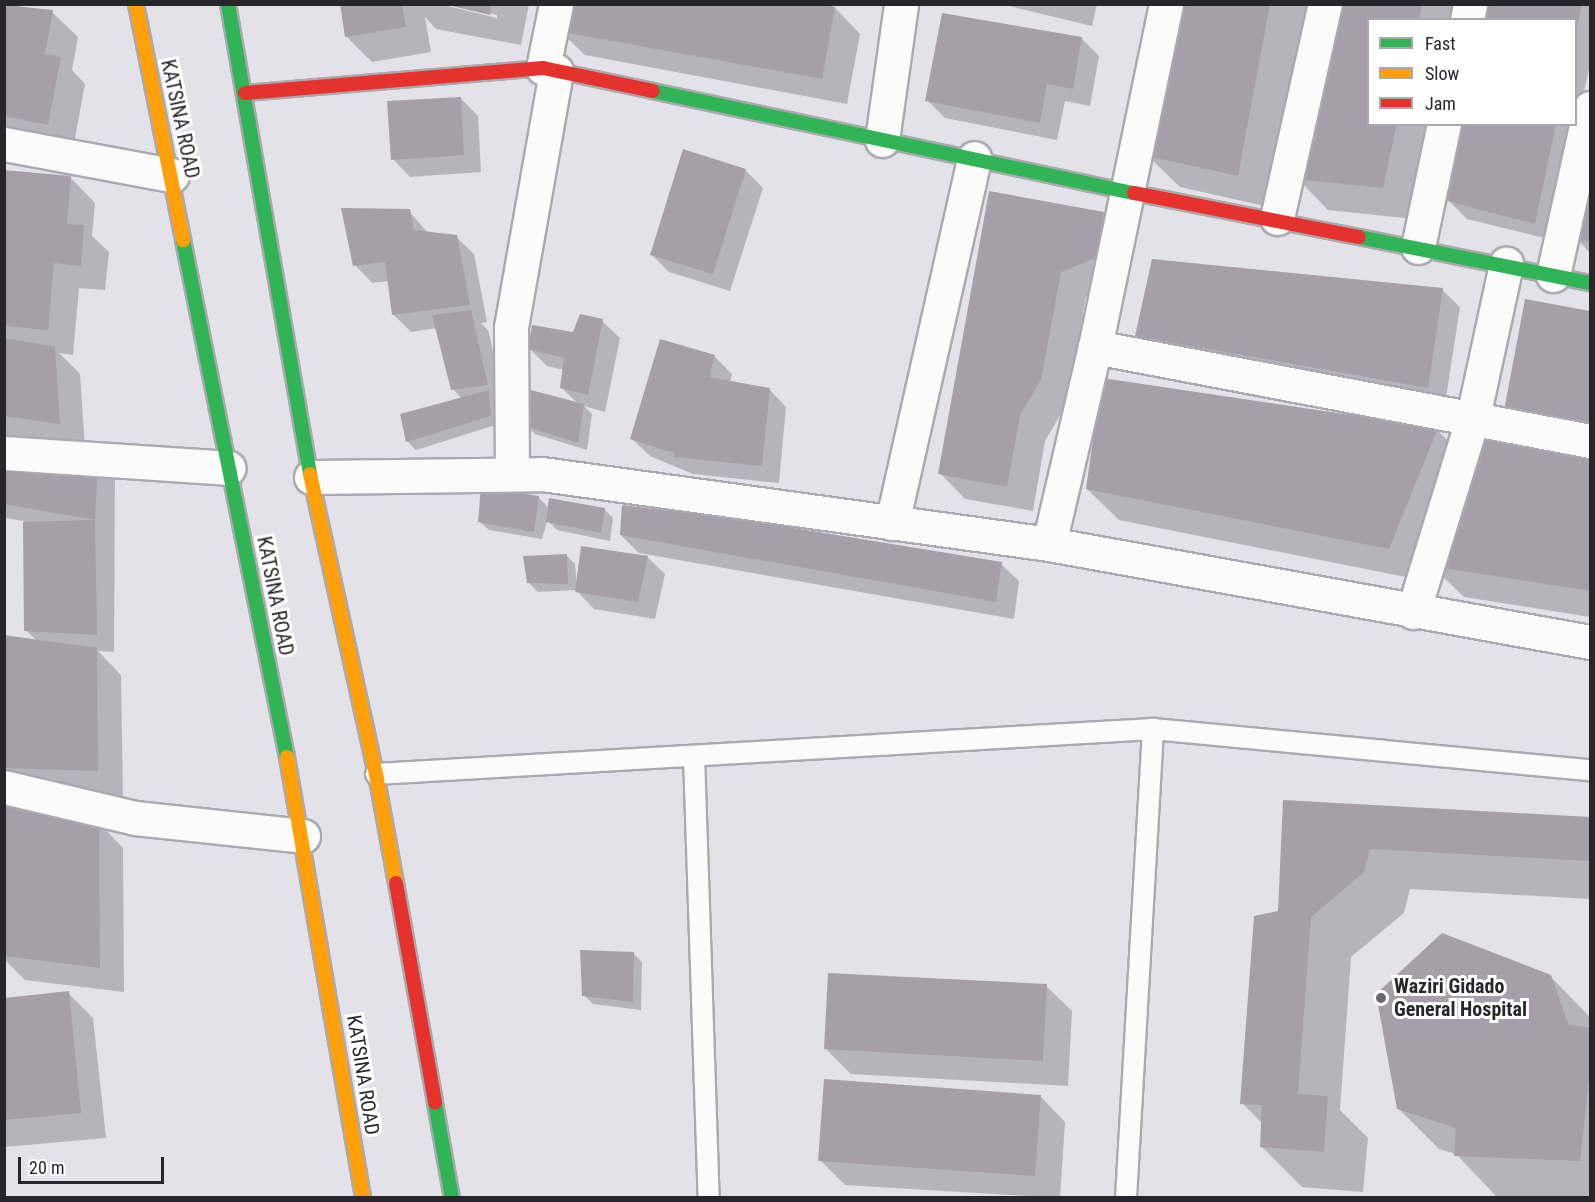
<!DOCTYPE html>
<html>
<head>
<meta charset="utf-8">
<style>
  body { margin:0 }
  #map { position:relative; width:1595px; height:1202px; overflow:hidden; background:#e3e2e9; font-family:"Roboto Condensed",sans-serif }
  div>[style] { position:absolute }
  .shadow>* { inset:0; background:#0003 }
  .building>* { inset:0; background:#a59faa }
  .roads { filter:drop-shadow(2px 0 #aaa9af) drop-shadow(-2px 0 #aaa9af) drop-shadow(0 2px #aaa9af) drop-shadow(0 -2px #aaa9af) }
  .lane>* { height:20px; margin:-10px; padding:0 10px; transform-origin:10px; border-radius:10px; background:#fbfbfc }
  .street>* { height:33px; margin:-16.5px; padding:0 16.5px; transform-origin:16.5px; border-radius:16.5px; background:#fbfbfc }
  .fast>* { height:14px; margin:-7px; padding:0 7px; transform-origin:7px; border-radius:7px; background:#30b455 }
  .slow>* { height:14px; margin:-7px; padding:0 7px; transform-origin:7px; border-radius:7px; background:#ff9f0a }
  .jam>* { height:14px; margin:-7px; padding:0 7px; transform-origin:7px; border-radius:7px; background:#e5322d }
  .dots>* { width:16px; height:16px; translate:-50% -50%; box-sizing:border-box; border:3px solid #fff; border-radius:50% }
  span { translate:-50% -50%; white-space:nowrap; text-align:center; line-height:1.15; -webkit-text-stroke:6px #fff; paint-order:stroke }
  .street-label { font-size:20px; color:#27262b }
  .poi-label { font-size:20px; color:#27262b; font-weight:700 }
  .left { translate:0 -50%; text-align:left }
  .frame { position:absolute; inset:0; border:6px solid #27262b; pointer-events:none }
  .legend { position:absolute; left:1367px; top:18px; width:210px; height:108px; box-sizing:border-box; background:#fff; border:2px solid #a9a8aa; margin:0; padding:8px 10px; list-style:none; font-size:18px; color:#27262b }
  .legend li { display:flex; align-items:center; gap:12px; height:30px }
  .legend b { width:30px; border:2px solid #a9a8aa }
  .scale { position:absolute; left:18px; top:1157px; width:146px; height:27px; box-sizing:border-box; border:3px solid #27262b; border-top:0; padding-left:8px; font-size:18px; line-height:21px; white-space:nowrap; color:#27262b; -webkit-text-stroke:4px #fff; paint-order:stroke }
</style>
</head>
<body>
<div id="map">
  <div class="shadow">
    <div style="clip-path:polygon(4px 4px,52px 12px,78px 37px,72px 70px,85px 84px,73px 149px,4px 136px)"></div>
    <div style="clip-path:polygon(341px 4px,439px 4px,497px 18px,497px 15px,446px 4px,529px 4px,521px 45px,436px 29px,425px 17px,431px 52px,372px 62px,346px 36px)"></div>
    <div style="clip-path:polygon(1001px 4px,1097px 4px,1092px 26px)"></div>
    <div style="clip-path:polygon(1178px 4px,1308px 4px,1269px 207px,1180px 187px,1148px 156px)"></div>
    <div style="clip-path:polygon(1338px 4px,1460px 4px,1457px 20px,1368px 20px,1368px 124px,1435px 124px,1414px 219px,1328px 210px,1297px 178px)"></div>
    <div style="clip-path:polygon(1489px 4px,1590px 4px,1590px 64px,1552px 240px,1467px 219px,1449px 201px,1465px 124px,1576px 124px,1576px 20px)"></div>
    <div style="clip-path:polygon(835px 8px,860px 34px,847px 104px,585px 55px,559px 30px)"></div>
    <div style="clip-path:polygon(1082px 39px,1099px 56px,1090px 106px,1065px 101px,1057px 140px,945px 118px,927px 100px)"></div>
    <div style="clip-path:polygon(460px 98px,478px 116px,481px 172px,410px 177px,393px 159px)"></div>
    <div style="clip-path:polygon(745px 170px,763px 188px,730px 291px,669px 272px,652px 255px)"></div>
    <div style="clip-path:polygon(4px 172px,70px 177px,95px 203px,92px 236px,109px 252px,105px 290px,79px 288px,73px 355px,59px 353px,80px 374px,85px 448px,4px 438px)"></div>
    <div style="clip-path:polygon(1590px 175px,1590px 253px,1577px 239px)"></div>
    <div style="clip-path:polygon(990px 193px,1104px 213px,1129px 239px,1121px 283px,1086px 297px,1066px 405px,1045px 441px,1033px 511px,965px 499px,940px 473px)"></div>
    <div style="clip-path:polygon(409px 211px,428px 233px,456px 237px,474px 254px,487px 322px,481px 323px,488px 330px,505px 402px,499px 424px,416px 450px,407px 441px,462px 399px,453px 389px,437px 328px,411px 332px,393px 314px,389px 281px,372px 283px,355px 265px)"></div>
    <div style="clip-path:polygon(1442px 290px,1460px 307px,1445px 404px,1154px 353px,1137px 335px)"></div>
    <div style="clip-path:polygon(1526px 301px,1590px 312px,1590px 452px)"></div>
    <div style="clip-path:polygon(602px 321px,620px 338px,605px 412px,584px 406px,592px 414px,587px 450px,535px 434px,527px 426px,578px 404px,561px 387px,564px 370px,547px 366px,529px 348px)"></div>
    <div style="clip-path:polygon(661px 340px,715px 357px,732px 374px,730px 383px,769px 389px,786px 407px,779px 483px,693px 474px,650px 456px,632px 439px)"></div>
    <div style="clip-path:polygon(1437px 430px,1469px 461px,1421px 580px,1119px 520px,1087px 489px)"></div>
    <div style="clip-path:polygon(1486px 438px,1590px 460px,1590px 617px,1464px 597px,1432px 566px)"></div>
    <div style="clip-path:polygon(4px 454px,97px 460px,115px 478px,114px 652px,98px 651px,121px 675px,123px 796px,26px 792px,98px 822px,123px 848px,124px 992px,25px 980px,4px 959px,4px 637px,37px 641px,26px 630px,24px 521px,4px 518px)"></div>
    <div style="clip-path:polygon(538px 497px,549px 508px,604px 509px,613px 518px,610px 541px,557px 530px,548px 521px,549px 514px,542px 539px,489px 530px,480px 522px)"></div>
    <div style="clip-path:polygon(621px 535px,1001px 564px,1019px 581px,1014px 619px,639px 553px)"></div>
    <div style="clip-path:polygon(567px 556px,575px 564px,577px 586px,647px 557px,665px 574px,655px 619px,594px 609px,576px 590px,538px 592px,529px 583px)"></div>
    <div style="clip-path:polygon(1285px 802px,1590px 818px,1590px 899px,1410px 889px,1404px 913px,1351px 957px,1340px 1110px,1368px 1138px,1363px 1192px,1302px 1187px,1261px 1146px,1263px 1124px,1242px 1103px,1279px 912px)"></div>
    <div style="clip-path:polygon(633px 953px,642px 962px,641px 1010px,593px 1004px,584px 995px)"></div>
    <div style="clip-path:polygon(1551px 977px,1590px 1017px,1590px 1198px,1496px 1196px,1456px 1154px,1439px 1149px,1398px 1108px)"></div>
    <div style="clip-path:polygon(1046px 986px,1072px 1011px,1068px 1086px,851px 1074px,826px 1049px)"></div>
    <div style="clip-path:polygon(68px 993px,93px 1018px,106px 1138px,4px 1147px,4px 999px)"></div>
    <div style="clip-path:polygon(1040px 1096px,1065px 1122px,1060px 1198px,845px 1185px,820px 1160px)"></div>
  </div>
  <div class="building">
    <div style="clip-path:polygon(340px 4px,402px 4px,406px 27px,345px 37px)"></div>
    <div style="clip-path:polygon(443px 4px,491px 4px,490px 15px)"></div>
    <div style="clip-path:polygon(562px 4px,821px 4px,835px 7px,822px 79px,558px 31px)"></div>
    <div style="clip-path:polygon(1177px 4px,1270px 4px,1238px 176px,1147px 156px)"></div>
    <div style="clip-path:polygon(1336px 4px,1422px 4px,1419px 20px,1368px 20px,1368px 124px,1397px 124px,1383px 188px,1295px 179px)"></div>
    <div style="clip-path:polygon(1488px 4px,1582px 4px,1576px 31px,1576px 20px,1485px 20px)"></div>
    <div style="clip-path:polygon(4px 5px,53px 10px,45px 54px,61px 57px,48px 125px,4px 116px)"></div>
    <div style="clip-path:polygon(942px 13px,1082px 37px,1073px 89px,1047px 84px,1040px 123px,925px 101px)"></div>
    <div style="clip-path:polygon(461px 97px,464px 155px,391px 160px,387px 101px)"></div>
    <div style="clip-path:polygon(1463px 124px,1556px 124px,1535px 224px,1447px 201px)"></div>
    <div style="clip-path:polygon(683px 149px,746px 169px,713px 274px,650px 255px)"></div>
    <div style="clip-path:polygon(4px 170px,71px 176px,67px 224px,84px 225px,81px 266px,54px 263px,48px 330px,4px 326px)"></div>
    <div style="clip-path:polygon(1590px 173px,1590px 242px,1575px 239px)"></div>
    <div style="clip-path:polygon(989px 191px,1104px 212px,1096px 258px,1061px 272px,1041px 380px,1020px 415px,1007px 487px,938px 474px)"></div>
    <div style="clip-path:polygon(341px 208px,410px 209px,414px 230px,457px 235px,470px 305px,392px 315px,385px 262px,353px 266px)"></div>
    <div style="clip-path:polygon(1152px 259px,1443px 288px,1428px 388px,1135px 336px)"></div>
    <div style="clip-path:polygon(1525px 299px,1590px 311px,1590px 427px,1504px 411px)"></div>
    <div style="clip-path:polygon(471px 310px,488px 385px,451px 390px,432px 315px)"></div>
    <div style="clip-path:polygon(580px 314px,603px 319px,588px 395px,560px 388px,564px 358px,528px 349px,532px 325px,573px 332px)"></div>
    <div style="clip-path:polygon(4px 338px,55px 347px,60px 424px,4px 416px)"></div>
    <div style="clip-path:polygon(660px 339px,715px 355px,709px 377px,770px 388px,762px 466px,674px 457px,674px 453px,630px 439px)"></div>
    <div style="clip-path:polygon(1102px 378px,1438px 428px,1389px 549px,1086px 489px)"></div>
    <div style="clip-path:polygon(527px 389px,584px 404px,578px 443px,525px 426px)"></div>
    <div style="clip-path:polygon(489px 390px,491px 416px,406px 442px,400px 414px)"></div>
    <div style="clip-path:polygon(1485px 436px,1590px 458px,1590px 591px,1431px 566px)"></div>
    <div style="clip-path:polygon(4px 453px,98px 459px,95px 520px,4px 504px)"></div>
    <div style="clip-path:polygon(481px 487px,539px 496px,534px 532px,478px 522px)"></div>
    <div style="clip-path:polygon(549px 498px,605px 508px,601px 533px,546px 522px)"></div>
    <div style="clip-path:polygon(622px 505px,746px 520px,1002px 562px,996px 602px,620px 535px)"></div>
    <div style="clip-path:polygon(95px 520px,97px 635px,24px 631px,23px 522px)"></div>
    <div style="clip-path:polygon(581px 546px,648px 556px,638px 602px,575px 592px)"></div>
    <div style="clip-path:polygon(567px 554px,568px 584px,527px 583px,523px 556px)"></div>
    <div style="clip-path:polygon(4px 635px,97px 648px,98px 771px,4px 768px)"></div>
    <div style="clip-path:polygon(4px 787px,99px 821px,100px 968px,4px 956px)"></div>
    <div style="clip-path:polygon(1283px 800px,1590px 817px,1590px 861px,1370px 849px,1364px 872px,1311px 917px,1298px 1094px,1328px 1096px,1324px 1152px,1260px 1147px,1262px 1105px,1240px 1104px,1254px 916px,1278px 911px)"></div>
    <div style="clip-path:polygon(1442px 933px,1551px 975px,1568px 1024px,1590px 1028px,1590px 1070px,1580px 1161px,1454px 1156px,1456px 1128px,1397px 1109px,1376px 994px)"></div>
    <div style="clip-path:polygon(580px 950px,634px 952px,633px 1002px,582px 996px)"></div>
    <div style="clip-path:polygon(828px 973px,1047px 984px,1043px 1061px,824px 1049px)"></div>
    <div style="clip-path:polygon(69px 991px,81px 1113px,4px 1120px,4px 998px)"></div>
    <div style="clip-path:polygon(824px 1079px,1041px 1095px,1035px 1176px,818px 1161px)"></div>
  </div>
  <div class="roads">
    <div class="lane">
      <div style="left:694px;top:756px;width:442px;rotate:88.1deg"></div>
      <div style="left:376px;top:774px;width:778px;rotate:-3.31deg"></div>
      <div style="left:1153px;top:729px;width:439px;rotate:5.4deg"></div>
      <div style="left:1126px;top:1198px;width:470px;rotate:-86.7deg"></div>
    </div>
    <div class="street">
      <div style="left:1467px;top:20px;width:16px;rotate:-79deg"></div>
      <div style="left:543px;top:68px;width:65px;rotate:-78.5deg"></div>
      <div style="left:882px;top:140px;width:137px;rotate:-82deg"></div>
      <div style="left:4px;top:144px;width:171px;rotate:10.5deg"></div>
      <div style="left:1277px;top:218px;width:219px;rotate:-77.4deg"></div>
      <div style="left:1418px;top:247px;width:126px;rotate:-78.1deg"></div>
      <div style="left:1553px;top:275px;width:171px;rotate:-77.5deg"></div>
      <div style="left:1095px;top:347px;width:504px;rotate:10.75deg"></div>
      <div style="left:4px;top:453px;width:225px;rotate:3.8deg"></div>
      <div style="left:512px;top:472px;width:145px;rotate:-90.4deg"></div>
      <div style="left:511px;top:327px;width:260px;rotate:-80deg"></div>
      <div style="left:311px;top:477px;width:231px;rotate:-0.7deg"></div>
      <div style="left:542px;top:474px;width:512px;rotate:7.86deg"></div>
      <div style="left:1049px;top:544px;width:550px;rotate:10.27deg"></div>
      <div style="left:892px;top:523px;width:374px;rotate:-77.3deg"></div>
      <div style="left:1049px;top:544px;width:202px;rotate:-76.9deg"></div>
      <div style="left:1095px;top:347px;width:350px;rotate:-78.3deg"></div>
      <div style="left:1413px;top:612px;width:204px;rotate:-72.9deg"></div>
      <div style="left:1473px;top:417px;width:157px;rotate:-77.8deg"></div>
      <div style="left:4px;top:787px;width:135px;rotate:13.3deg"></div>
      <div style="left:135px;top:818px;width:169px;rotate:6.1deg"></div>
    </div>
    <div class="fast">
      <div style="left:228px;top:4px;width:477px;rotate:80.1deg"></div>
      <div style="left:653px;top:91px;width:492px;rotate:12deg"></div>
      <div style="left:1359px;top:237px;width:236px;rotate:11.3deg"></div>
      <div style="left:183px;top:240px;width:527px;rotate:78.63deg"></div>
      <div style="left:435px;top:1103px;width:97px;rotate:79.9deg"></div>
    </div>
    <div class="slow">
      <div style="left:136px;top:4px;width:241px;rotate:78.7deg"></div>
      <div style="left:310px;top:474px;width:307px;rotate:77.6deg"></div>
      <div style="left:376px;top:774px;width:111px;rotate:79.6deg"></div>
      <div style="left:287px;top:757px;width:448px;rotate:80.2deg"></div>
    </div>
    <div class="jam">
      <div style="left:245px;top:93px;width:299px;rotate:-4.8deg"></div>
      <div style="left:543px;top:68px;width:112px;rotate:11.8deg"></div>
      <div style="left:1134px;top:193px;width:229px;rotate:11.1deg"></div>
      <div style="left:396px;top:883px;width:223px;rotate:79.9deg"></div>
    </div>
  </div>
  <div class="dots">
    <div style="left:1381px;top:998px;background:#69686e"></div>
  </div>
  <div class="street-label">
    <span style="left:180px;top:119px;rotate:78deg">KATSINA ROAD</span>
    <span style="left:275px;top:596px;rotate:79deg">KATSINA ROAD</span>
    <span style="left:363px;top:1075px;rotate:81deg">KATSINA ROAD</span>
  </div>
  <div class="poi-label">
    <span class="left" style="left:1394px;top:998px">Waziri Gidado<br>General Hospital</span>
  </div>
  <div class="frame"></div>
  <ul class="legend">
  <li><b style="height:8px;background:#30b455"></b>Fast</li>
  <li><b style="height:8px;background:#ff9f0a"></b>Slow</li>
  <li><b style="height:8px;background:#e5322d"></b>Jam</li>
  </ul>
  <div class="scale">20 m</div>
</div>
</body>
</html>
